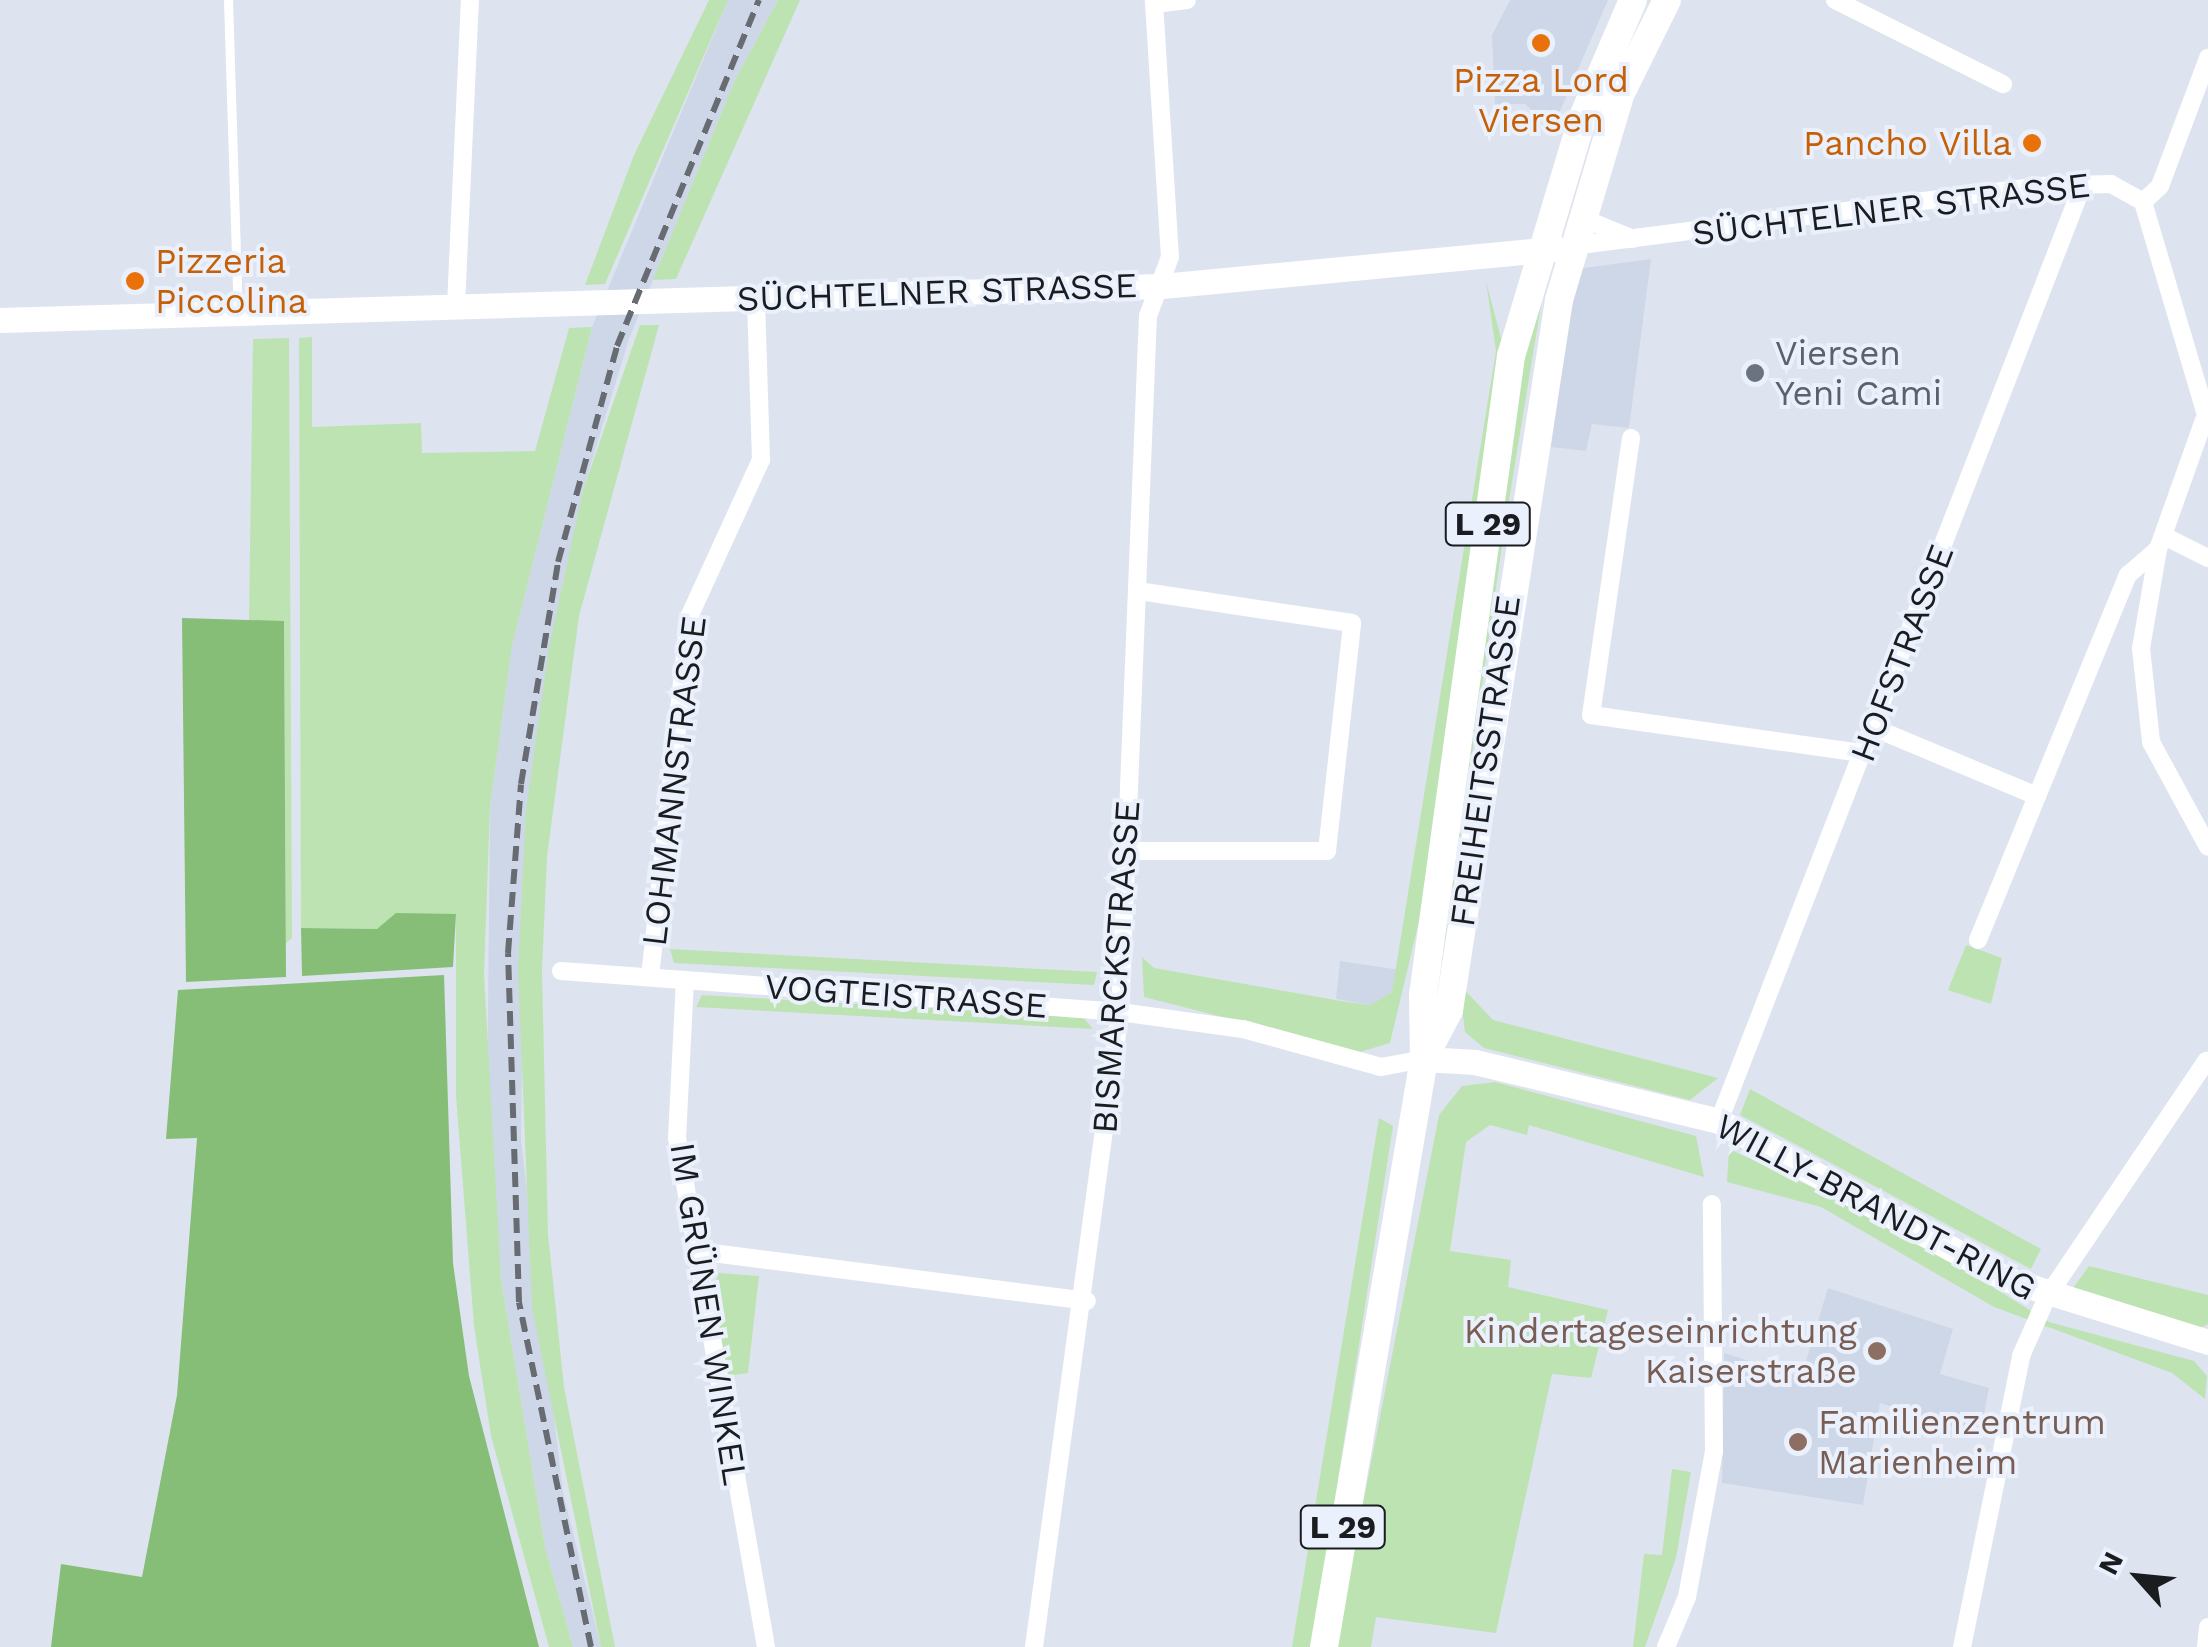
<!DOCTYPE html>
<html>
<head>
<meta charset="utf-8">
<style>
  body { margin:0 }
  #map { position:relative; width:2208px; height:1647px; overflow:hidden; background:#dee4ef; font-family:"Work Sans",sans-serif }
  div>[style] { position:absolute }
  .built>* { inset:0; background:#ced7e8 }
  .green>* { inset:0; background:#bde3b3 }
  .forest>* { inset:0; background:#86be78 }
  .lane>* { height:9px; margin:-4.5px; padding:0 4.5px; transform-origin:4.5px; border-radius:4.5px; background:#fff }
  .street>* { height:18px; margin:-9px; padding:0 9px; transform-origin:9px; border-radius:9px; background:#fff }
  .secondary>* { height:25px; margin:-12.5px; padding:0 12.5px; transform-origin:12.5px; border-radius:12.5px; background:#fff }
  .primary>* { height:28px; margin:-14px; padding:0 14px; transform-origin:14px; border-radius:14px; background:#fff }
  .rail>* { height:6px; margin-top:-3px; transform-origin:0; background:repeating-linear-gradient(90deg,#686c72 0 15px,transparent 0 23px) }
  .dots>* { width:28px; height:28px; translate:-50% -50%; box-sizing:border-box; border:5px solid #ebf1fc; border-radius:50% }
  span { translate:-50% -50%; white-space:nowrap; text-align:center; line-height:1.15; -webkit-text-stroke:8px #ebf1fc; paint-order:stroke }
  .shield-label span { padding:2px 8px; background:#ebf1fc; border:2px solid; border-radius:8px; -webkit-text-stroke-width:0 }
  .shield-label { font-size:32px; color:#1a1c20; font-weight:700 }
  .food-label { font-size:35px; color:#c56008 }
  .right { translate:-100% -50%; text-align:right }
  .left { translate:0 -50%; text-align:left }
  .street-label { font-size:35px; color:#1a1c20 }
  .worship-label { font-size:35px; color:#5b616d }
  .education-label { font-size:35px; color:#785e54 }
  .north { position:absolute; left:2088px; top:1527px; width:100px; height:100px; -webkit-text-stroke:8px #ebf1fc; paint-order:stroke; rotate:297deg; font-size:28px; font-weight:700; line-height:40px; text-align:center; color:#1a1c20 }
  .north::after { content:''; display:block; margin:auto; width:35px; height:45px; background:#1a1c20; clip-path:polygon(50% 0,100% 100%,50% 72%,0 100%) }
</style>
</head>
<body>
<div id="map">
  <div class="built">
    <div style="clip-path:polygon(728px 0,778px 0,734px 82px,629px 339px,583px 490px,526px 810px,521px 1140px,563px 1492px,601px 1647px,573px 1647px,545px 1547px,501px 1279px,487px 1119px,490px 807px,512px 646px,592px 327px)"></div>
    <div style="clip-path:polygon(1510px 0,1608px 0,1552px 130px,1525px 104px,1495px 104px,1492px 35px)"></div>
    <div style="clip-path:polygon(1651px 259px,1629px 428px,1592px 424px,1586px 451px,1551px 447px,1576px 269px)"></div>
    <div style="clip-path:polygon(1340px 961px,1401px 970px,1392px 992px,1370px 1005px,1336px 999px)"></div>
    <div style="clip-path:polygon(1828px 1288px,1953px 1329px,1940px 1374px,1989px 1388px,1980px 1435px,1880px 1403px,1863px 1505px,1722px 1483px,1724px 1353px,1801px 1377px)"></div>
  </div>
  <div class="green">
    <div style="clip-path:polygon(709px 0,728px 0,605px 284px,585px 285px,634px 155px)"></div>
    <div style="clip-path:polygon(778px 0,800px 0,676px 279px,653px 280px,734px 82px)"></div>
    <div style="clip-path:polygon(1486px 281px,1503px 346px,1420px 917px,1390px 1043px,1360px 1052px,1144px 997px,1142px 957px,1154px 968px,1347px 1002px,1370px 1005px,1392px 992px,1496px 351px)"></div>
    <div style="clip-path:polygon(1542px 299px,1505px 525px,1436px 1007px,1522px 367px)"></div>
    <div style="clip-path:polygon(640px 325px,659px 325px,579px 616px,547px 857px,542px 970px,548px 1234px,564px 1387px,615px 1647px,601px 1647px,532px 1308px,518px 971px,526px 810px,549px 648px,583px 490px)"></div>
    <div style="clip-path:polygon(592px 327px,512px 646px,490px 807px,484px 974px,501px 1279px,545px 1547px,573px 1647px,549px 1647px,491px 1436px,474px 1326px,456px 1096px,456px 914px,377px 929px,301px 928px,299px 338px,312px 337px,312px 427px,421px 423px,422px 453px,535px 451px,569px 328px)"></div>
    <div style="clip-path:polygon(289px 338px,292px 938px,286px 943px,284px 622px,249px 620px,253px 339px)"></div>
    <div style="clip-path:polygon(1966px 945px,2002px 958px,1991px 1004px,1948px 990px)"></div>
    <div style="clip-path:polygon(670px 949px,1097px 972px,1094px 985px,674px 963px)"></div>
    <div style="clip-path:polygon(1459px 984px,1493px 1020px,1718px 1078px,1690px 1100px,1484px 1048px,1465px 1032px)"></div>
    <div style="clip-path:polygon(702px 995px,1083px 1017px,1093px 1029px,696px 1007px)"></div>
    <div style="clip-path:polygon(1495px 1082px,1696px 1136px,1704px 1177px,1529px 1125px,1527px 1135px,1490px 1125px,1466px 1142px,1450px 1251px,1511px 1260px,1508px 1287px,1608px 1310px,1591px 1378px,1552px 1374px,1496px 1633px,1376px 1617px,1371px 1647px,1335px 1647px,1439px 1115px,1462px 1086px)"></div>
    <div style="clip-path:polygon(1750px 1089px,2041px 1249px,2031px 1269px,1740px 1115px)"></div>
    <div style="clip-path:polygon(1379px 1118px,1393px 1126px,1312px 1647px,1292px 1647px)"></div>
    <div style="clip-path:polygon(1729px 1149px,1890px 1223px,2049px 1322px,2194px 1361px,2207px 1376px,2205px 1399px,2172px 1373px,1994px 1307px,1821px 1207px,1727px 1182px)"></div>
    <div style="clip-path:polygon(2089px 1266px,2208px 1295px,2208px 1324px,2196px 1330px,2073px 1288px)"></div>
    <div style="clip-path:polygon(719px 1273px,759px 1276px,748px 1373px,728px 1376px,712px 1291px)"></div>
    <div style="clip-path:polygon(1672px 1469px,1691px 1472px,1676px 1558px,1645px 1647px,1633px 1647px,1644px 1554px,1662px 1555px)"></div>
  </div>
  <div class="forest">
    <div style="clip-path:polygon(182px 618px,284px 621px,286px 977px,186px 982px)"></div>
    <div style="clip-path:polygon(396px 913px,456px 914px,453px 967px,302px 976px,301px 928px,377px 929px)"></div>
    <div style="clip-path:polygon(444px 975px,453px 1263px,469px 1376px,539px 1647px,51px 1647px,61px 1564px,142px 1577px,177px 1395px,197px 1138px,166px 1139px,178px 990px)"></div>
  </div>
  <div class="lane">
    <div style="left:228px;top:0;width:312px;rotate:88.2deg"></div>
  </div>
  <div class="street">
    <div style="left:1835px;top:0;width:188px;rotate:26.6deg"></div>
    <div style="left:1155px;top:4px;width:32px;rotate:-7deg"></div>
    <div style="left:2143px;top:202px;width:229px;rotate:73.5deg"></div>
    <div style="left:2143px;top:202px;width:23px;rotate:-43deg"></div>
    <div style="left:2160px;top:186px;width:137px;rotate:-69.4deg"></div>
    <div style="left:1580px;top:217px;width:57px;rotate:22.5deg"></div>
    <div style="left:1572px;top:246px;width:471px;rotate:-7.3deg"></div>
    <div style="left:2039px;top:186px;width:72px;rotate:-1.6deg"></div>
    <div style="left:2111px;top:184px;width:37px;rotate:29deg"></div>
    <div style="left:456px;top:306px;width:306px;rotate:-87.4deg"></div>
    <div style="left:2204px;top:420px;width:137px;rotate:109.6deg"></div>
    <div style="left:2158px;top:549px;width:100px;rotate:99.7deg"></div>
    <div style="left:2141px;top:648px;width:95px;rotate:83.9deg"></div>
    <div style="left:2151px;top:742px;width:119px;rotate:61.5deg"></div>
    <div style="left:1631px;top:438px;width:280px;rotate:98.2deg"></div>
    <div style="left:1591px;top:715px;width:275px;rotate:8deg"></div>
    <div style="left:2164px;top:536px;width:49px;rotate:26.6deg"></div>
    <div style="left:1872px;top:727px;width:179px;rotate:22.7deg"></div>
    <div style="left:1126px;top:851px;width:201px"></div>
    <div style="left:1327px;top:851px;width:229px;rotate:-83.7deg"></div>
    <div style="left:1352px;top:623px;width:215px;rotate:-171.5deg"></div>
    <div style="left:1978px;top:940px;width:395px;rotate:-67.7deg"></div>
    <div style="left:2128px;top:575px;width:40px;rotate:-41deg"></div>
    <div style="left:561px;top:971px;width:561px;rotate:4.19deg"></div>
    <div style="left:1120px;top:1012px;width:124px;rotate:7.9deg"></div>
    <div style="left:1243px;top:1029px;width:143px;rotate:15.4deg"></div>
    <div style="left:1381px;top:1067px;width:44px;rotate:-10.5deg"></div>
    <div style="left:650px;top:977px;width:362px;rotate:-83.8deg"></div>
    <div style="left:689px;top:617px;width:173px;rotate:-65.4deg"></div>
    <div style="left:761px;top:460px;width:162px;rotate:-91.8deg"></div>
    <div style="left:685px;top:980px;width:158px;rotate:92.9deg"></div>
    <div style="left:677px;top:1138px;width:517px;rotate:80.08deg"></div>
    <div style="left:1719px;top:1121px;width:1005px;rotate:-68.77deg"></div>
    <div style="left:697px;top:1251px;width:393px;rotate:7.3deg"></div>
    <div style="left:1034px;top:1647px;width:641px;rotate:-82.29deg"></div>
    <div style="left:1120px;top:1012px;width:697px;rotate:-87.7deg"></div>
    <div style="left:1148px;top:316px;width:63px;rotate:-69.6deg"></div>
    <div style="left:1170px;top:257px;width:257px;rotate:-93.6deg"></div>
    <div style="left:1666px;top:1647px;width:54px;rotate:-67.2deg"></div>
    <div style="left:1687px;top:1597px;width:147px;rotate:-79.5deg"></div>
    <div style="left:1714px;top:1452px;width:248px;rotate:-90.5deg"></div>
    <div style="left:1962px;top:1647px;width:297px;rotate:-78.5deg"></div>
    <div style="left:2021px;top:1356px;width:64px;rotate:-66.2deg"></div>
    <div style="left:2047px;top:1297px;width:285px;rotate:-56deg"></div>
    <div style="left:2206px;top:1647px;width:20px;rotate:-84deg"></div>
  </div>
  <div class="secondary">
    <div style="left:0;top:320px;width:1162px;rotate:-1.68deg"></div>
    <div style="left:1162px;top:286px;width:397px;rotate:-5.4deg"></div>
    <div style="left:1424px;top:1059px;width:51px;rotate:3.4deg"></div>
    <div style="left:1475px;top:1062px;width:251px;rotate:13.6deg"></div>
    <div style="left:1719px;top:1121px;width:328px;rotate:28.8deg"></div>
    <div style="left:2006px;top:1279px;width:212px;rotate:17.3deg"></div>
  </div>
  <div class="primary">
    <div style="left:1426px;top:1054px;width:50px;rotate:-62.4deg"></div>
    <div style="left:1449px;top:1010px;width:718px;rotate:-81.19deg"></div>
    <div style="left:1559px;top:300px;width:214px;rotate:-73.4deg"></div>
    <div style="left:1620px;top:95px;width:106px;rotate:-63.7deg"></div>
    <div style="left:1324px;top:1647px;width:596px;rotate:-80.35deg"></div>
    <div style="left:1424px;top:1059px;width:64px;rotate:-90.9deg"></div>
    <div style="left:1423px;top:995px;width:645px;rotate:-82.16deg"></div>
    <div style="left:1511px;top:356px;width:247px;rotate:-73.3deg"></div>
    <div style="left:1582px;top:119px;width:129px;rotate:-66.8deg"></div>
  </div>
  <div class="rail">
    <div style="left:591px;top:1647px;width:352px;rotate:-101.8deg"></div>
    <div style="left:519px;top:1302px;width:349px;rotate:-91.8deg"></div>
    <div style="left:508px;top:953px;width:169px;rotate:-85.6deg"></div>
    <div style="left:521px;top:784px;width:225px;rotate:-80.5deg"></div>
    <div style="left:558px;top:562px;width:224px;rotate:-74.7deg"></div>
    <div style="left:617px;top:346px;width:374px;rotate:-67.7deg"></div>
  </div>
  <div class="dots">
    <div style="left:1541px;top:43px;background:#e8710a"></div>
    <div style="left:2032px;top:143px;background:#e8710a"></div>
    <div style="left:135px;top:281px;background:#e8710a"></div>
    <div style="left:1755px;top:373px;background:#6b7280"></div>
    <div style="left:1877px;top:1351px;background:#8d6e63"></div>
    <div style="left:1798px;top:1442px;background:#8d6e63"></div>
  </div>
  <div class="shield-label">
    <span style="left:1488px;top:524px">L 29</span>
    <span style="left:1343px;top:1527px">L 29</span>
  </div>
  <div class="food-label">
    <span style="left:1541px;top:100px">Pizza Lord<br>Viersen</span>
    <span class="right" style="left:2012px;top:143px">Pancho Villa</span>
    <span class="left" style="left:155px;top:281px">Pizzeria<br>Piccolina</span>
  </div>
  <div class="street-label">
    <span style="left:1891px;top:209px;rotate:-7deg">SÜCHTELNER STRASSE</span>
    <span style="left:937px;top:292px;rotate:-2deg">SÜCHTELNER STRASSE</span>
    <span style="left:1902px;top:653px;rotate:-69deg">HOFSTRASSE</span>
    <span style="left:1485px;top:761px;rotate:-82deg">FREIHEITSSTRASSE</span>
    <span style="left:674px;top:781px;rotate:-83deg">LOHMANNSTRASSE</span>
    <span style="left:1116px;top:967px;rotate:-86deg">BISMARCKSTRASSE</span>
    <span style="left:906px;top:996px;rotate:4deg">VOGTEISTRASSE</span>
    <span style="left:1876px;top:1207px;rotate:28deg">WILLY-BRANDT-RING</span>
    <span style="left:709px;top:1314px;rotate:81deg">IM GRÜNEN WINKEL</span>
  </div>
  <div class="worship-label">
    <span class="left" style="left:1775px;top:373px">Viersen<br>Yeni Cami</span>
  </div>
  <div class="education-label">
    <span class="right" style="left:1857px;top:1351px">Kindertageseinrichtung<br>Kaiserstraße</span>
    <span class="left" style="left:1818px;top:1442px">Familienzentrum<br>Marienheim</span>
  </div>
  <div class="north">N</div>
</div>
</body>
</html>
